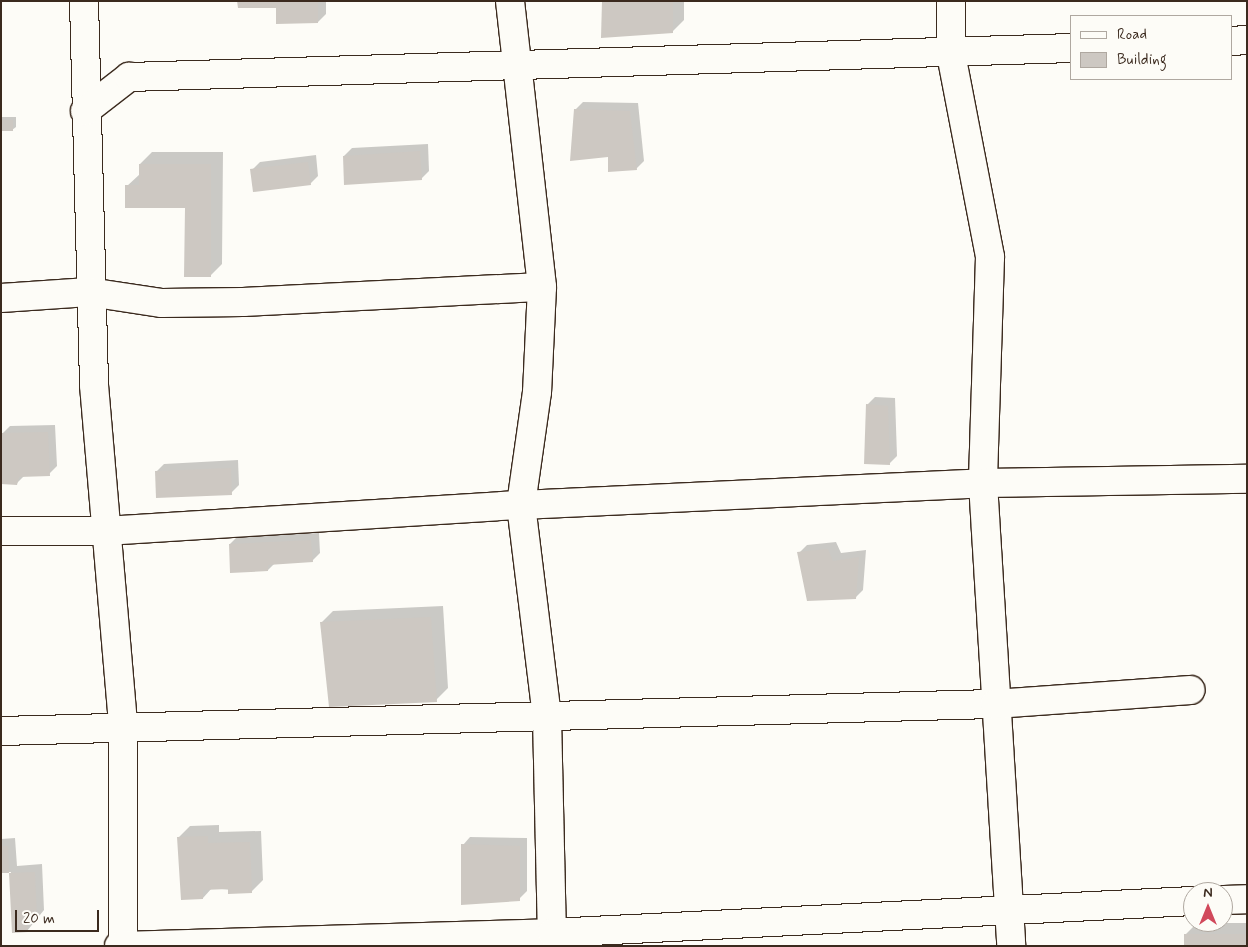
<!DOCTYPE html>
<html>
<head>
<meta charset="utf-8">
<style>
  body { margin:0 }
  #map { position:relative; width:1248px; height:947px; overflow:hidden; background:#fdfcf7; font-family:Mynerve,sans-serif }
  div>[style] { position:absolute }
  .shadow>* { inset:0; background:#0003 }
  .building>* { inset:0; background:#cdc8c2 }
  .roads { filter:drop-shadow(1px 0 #3b2a1e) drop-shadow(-1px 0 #3b2a1e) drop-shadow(0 1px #3b2a1e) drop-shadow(0 -1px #3b2a1e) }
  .minor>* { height:28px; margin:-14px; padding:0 14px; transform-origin:14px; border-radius:14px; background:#fdfcf7 }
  span { translate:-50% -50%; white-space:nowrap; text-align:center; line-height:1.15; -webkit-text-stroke:4px #fdfcf7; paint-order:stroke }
  .frame { position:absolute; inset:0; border:2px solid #3b2a1e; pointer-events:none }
  .legend { position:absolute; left:1070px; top:15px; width:162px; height:65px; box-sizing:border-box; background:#fdfcf7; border:1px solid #afa8a0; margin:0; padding:6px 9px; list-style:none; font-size:15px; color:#3b2a1e }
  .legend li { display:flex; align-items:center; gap:10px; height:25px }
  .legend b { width:25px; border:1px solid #afa8a0 }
  .north { position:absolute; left:1183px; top:882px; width:50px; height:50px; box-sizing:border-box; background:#fdfcf7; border:1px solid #afa8a0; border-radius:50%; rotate:0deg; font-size:14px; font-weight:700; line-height:20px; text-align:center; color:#3b2a1e }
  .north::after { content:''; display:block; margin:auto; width:18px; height:22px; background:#d1495b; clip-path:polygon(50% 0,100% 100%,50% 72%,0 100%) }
  .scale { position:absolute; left:15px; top:910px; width:84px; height:22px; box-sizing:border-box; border:2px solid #3b2a1e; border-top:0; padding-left:6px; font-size:15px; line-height:18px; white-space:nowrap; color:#3b2a1e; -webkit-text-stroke:4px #fdfcf7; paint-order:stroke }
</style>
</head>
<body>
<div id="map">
  <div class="shadow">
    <div style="clip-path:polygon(239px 1px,326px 1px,326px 14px,318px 22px,277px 6px)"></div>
    <div style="clip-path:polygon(603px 1px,684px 1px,684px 20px,672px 32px)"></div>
    <div style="clip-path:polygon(583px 102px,638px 103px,644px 161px,636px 169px,609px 156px,575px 110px)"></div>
    <div style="clip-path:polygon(1px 117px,16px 117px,16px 127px,12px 130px,1px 130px)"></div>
    <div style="clip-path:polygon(428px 144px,429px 171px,421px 179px,344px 156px,352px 148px)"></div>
    <div style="clip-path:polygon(152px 152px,223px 152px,222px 264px,210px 276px,186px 206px,127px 186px,140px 174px,140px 164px)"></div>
    <div style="clip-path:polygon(316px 155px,318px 176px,310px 184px,252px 170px,260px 162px)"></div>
    <div style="clip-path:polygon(875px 397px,895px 398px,897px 456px,889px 464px,867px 405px)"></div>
    <div style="clip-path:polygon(55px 425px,57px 466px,49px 474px,25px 475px,16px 484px,2px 434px,10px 426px)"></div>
    <div style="clip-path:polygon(238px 460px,239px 485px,231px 493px,156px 472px,164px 464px)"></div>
    <div style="clip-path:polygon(319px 533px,320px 553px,312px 561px,275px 563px,268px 570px,230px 544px,238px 536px)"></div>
    <div style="clip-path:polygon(836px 542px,841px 553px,866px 550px,863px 590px,855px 598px,799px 553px,807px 545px)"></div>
    <div style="clip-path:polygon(443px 606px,448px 688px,436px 700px,321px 623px,333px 611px)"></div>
    <div style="clip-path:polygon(219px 825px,219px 832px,261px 831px,263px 880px,251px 892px,212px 888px,203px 898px,178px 838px,190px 826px)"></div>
    <div style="clip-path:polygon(470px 837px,527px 838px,527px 891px,519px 899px,463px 845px)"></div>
    <div style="clip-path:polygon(15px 838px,17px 866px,42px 864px,44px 910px,27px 931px,13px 931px,11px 872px,1px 872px,1px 839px)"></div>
    <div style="clip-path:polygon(1197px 923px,1247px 923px,1247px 946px,1186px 946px,1185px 935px)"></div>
  </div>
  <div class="building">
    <div style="clip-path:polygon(237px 1px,318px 1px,318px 23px,276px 24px,276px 8px,238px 8px)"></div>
    <div style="clip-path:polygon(602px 1px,673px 1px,673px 33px,601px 38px)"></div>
    <div style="clip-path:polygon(574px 109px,630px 111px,637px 170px,608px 172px,608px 157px,570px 161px)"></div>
    <div style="clip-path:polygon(1px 120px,13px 120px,13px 131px,1px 131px)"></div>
    <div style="clip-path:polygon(420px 151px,422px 180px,344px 185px,343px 156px)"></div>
    <div style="clip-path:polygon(308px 162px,311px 185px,253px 192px,250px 169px)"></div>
    <div style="clip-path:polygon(139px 164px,211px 164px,211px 277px,184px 277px,185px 208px,125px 208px,125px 185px,139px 185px)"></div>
    <div style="clip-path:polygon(866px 404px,888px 406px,890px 465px,864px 464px)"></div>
    <div style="clip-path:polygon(48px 432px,50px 476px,19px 477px,17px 485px,1px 484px,1px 433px)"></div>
    <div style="clip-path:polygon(231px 468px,232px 495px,156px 498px,155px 471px)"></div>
    <div style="clip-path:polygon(311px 540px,313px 562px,268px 565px,268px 571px,230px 573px,229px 544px)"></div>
    <div style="clip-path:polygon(828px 549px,833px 561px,859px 557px,856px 599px,807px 601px,797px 552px)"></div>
    <div style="clip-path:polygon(431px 617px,437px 702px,329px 707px,320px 622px)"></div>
    <div style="clip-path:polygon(208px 836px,208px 843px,250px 842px,252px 893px,228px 894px,228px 889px,203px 890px,203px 899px,181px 900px,177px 837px)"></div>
    <div style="clip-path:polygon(461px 844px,520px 846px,520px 901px,461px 905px)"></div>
    <div style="clip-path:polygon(1px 846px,8px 846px,9px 873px,1px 873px)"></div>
    <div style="clip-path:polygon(35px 872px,37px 919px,27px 919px,28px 932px,12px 933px,9px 873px)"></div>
    <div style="clip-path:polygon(1184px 934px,1245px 934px,1246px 946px,1184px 946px)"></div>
  </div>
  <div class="roads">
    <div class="minor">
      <div style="left:84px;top:1px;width:384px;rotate:88.5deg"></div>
      <div style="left:94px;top:385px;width:342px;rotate:85.1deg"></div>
      <div style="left:123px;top:726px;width:220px;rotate:90deg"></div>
      <div style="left:510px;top:1px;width:288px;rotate:83.6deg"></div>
      <div style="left:542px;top:287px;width:105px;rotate:92.7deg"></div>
      <div style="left:537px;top:392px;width:114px;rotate:98.1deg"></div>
      <div style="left:521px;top:505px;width:214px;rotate:83deg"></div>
      <div style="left:547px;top:717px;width:229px;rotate:88.7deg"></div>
      <div style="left:951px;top:1px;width:53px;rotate:90deg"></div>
      <div style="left:951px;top:54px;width:207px;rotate:79.1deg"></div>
      <div style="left:990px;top:257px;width:226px;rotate:91.8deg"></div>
      <div style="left:983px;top:483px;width:464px;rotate:86.5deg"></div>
      <div style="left:1232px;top:41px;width:15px;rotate:-4deg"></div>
      <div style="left:85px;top:111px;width:56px;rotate:-37.7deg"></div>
      <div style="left:129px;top:77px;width:943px;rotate:-1.76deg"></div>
      <div style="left:1px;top:298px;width:88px;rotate:-3.9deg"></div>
      <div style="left:89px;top:292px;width:74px;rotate:8.6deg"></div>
      <div style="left:162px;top:303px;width:81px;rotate:-0.7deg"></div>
      <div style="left:243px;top:302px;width:299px;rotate:-2.9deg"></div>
      <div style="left:1px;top:531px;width:104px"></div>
      <div style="left:105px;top:531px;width:417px;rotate:-3.6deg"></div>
      <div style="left:521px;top:505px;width:463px;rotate:-2.7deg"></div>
      <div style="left:983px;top:483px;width:264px;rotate:-0.9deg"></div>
      <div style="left:1px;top:731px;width:994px;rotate:-1.56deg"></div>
      <div style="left:995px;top:704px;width:196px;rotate:-4.1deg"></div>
      <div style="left:1223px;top:900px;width:24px;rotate:-2deg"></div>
      <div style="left:119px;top:946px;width:433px;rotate:-1.7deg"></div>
      <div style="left:552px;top:933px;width:642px;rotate:-2.86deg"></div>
    </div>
  </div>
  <div class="frame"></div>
  <ul class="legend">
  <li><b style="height:6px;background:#fdfcf7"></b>Road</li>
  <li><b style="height:14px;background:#cdc8c2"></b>Building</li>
  </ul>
  <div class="north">N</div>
  <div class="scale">20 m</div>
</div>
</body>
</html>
